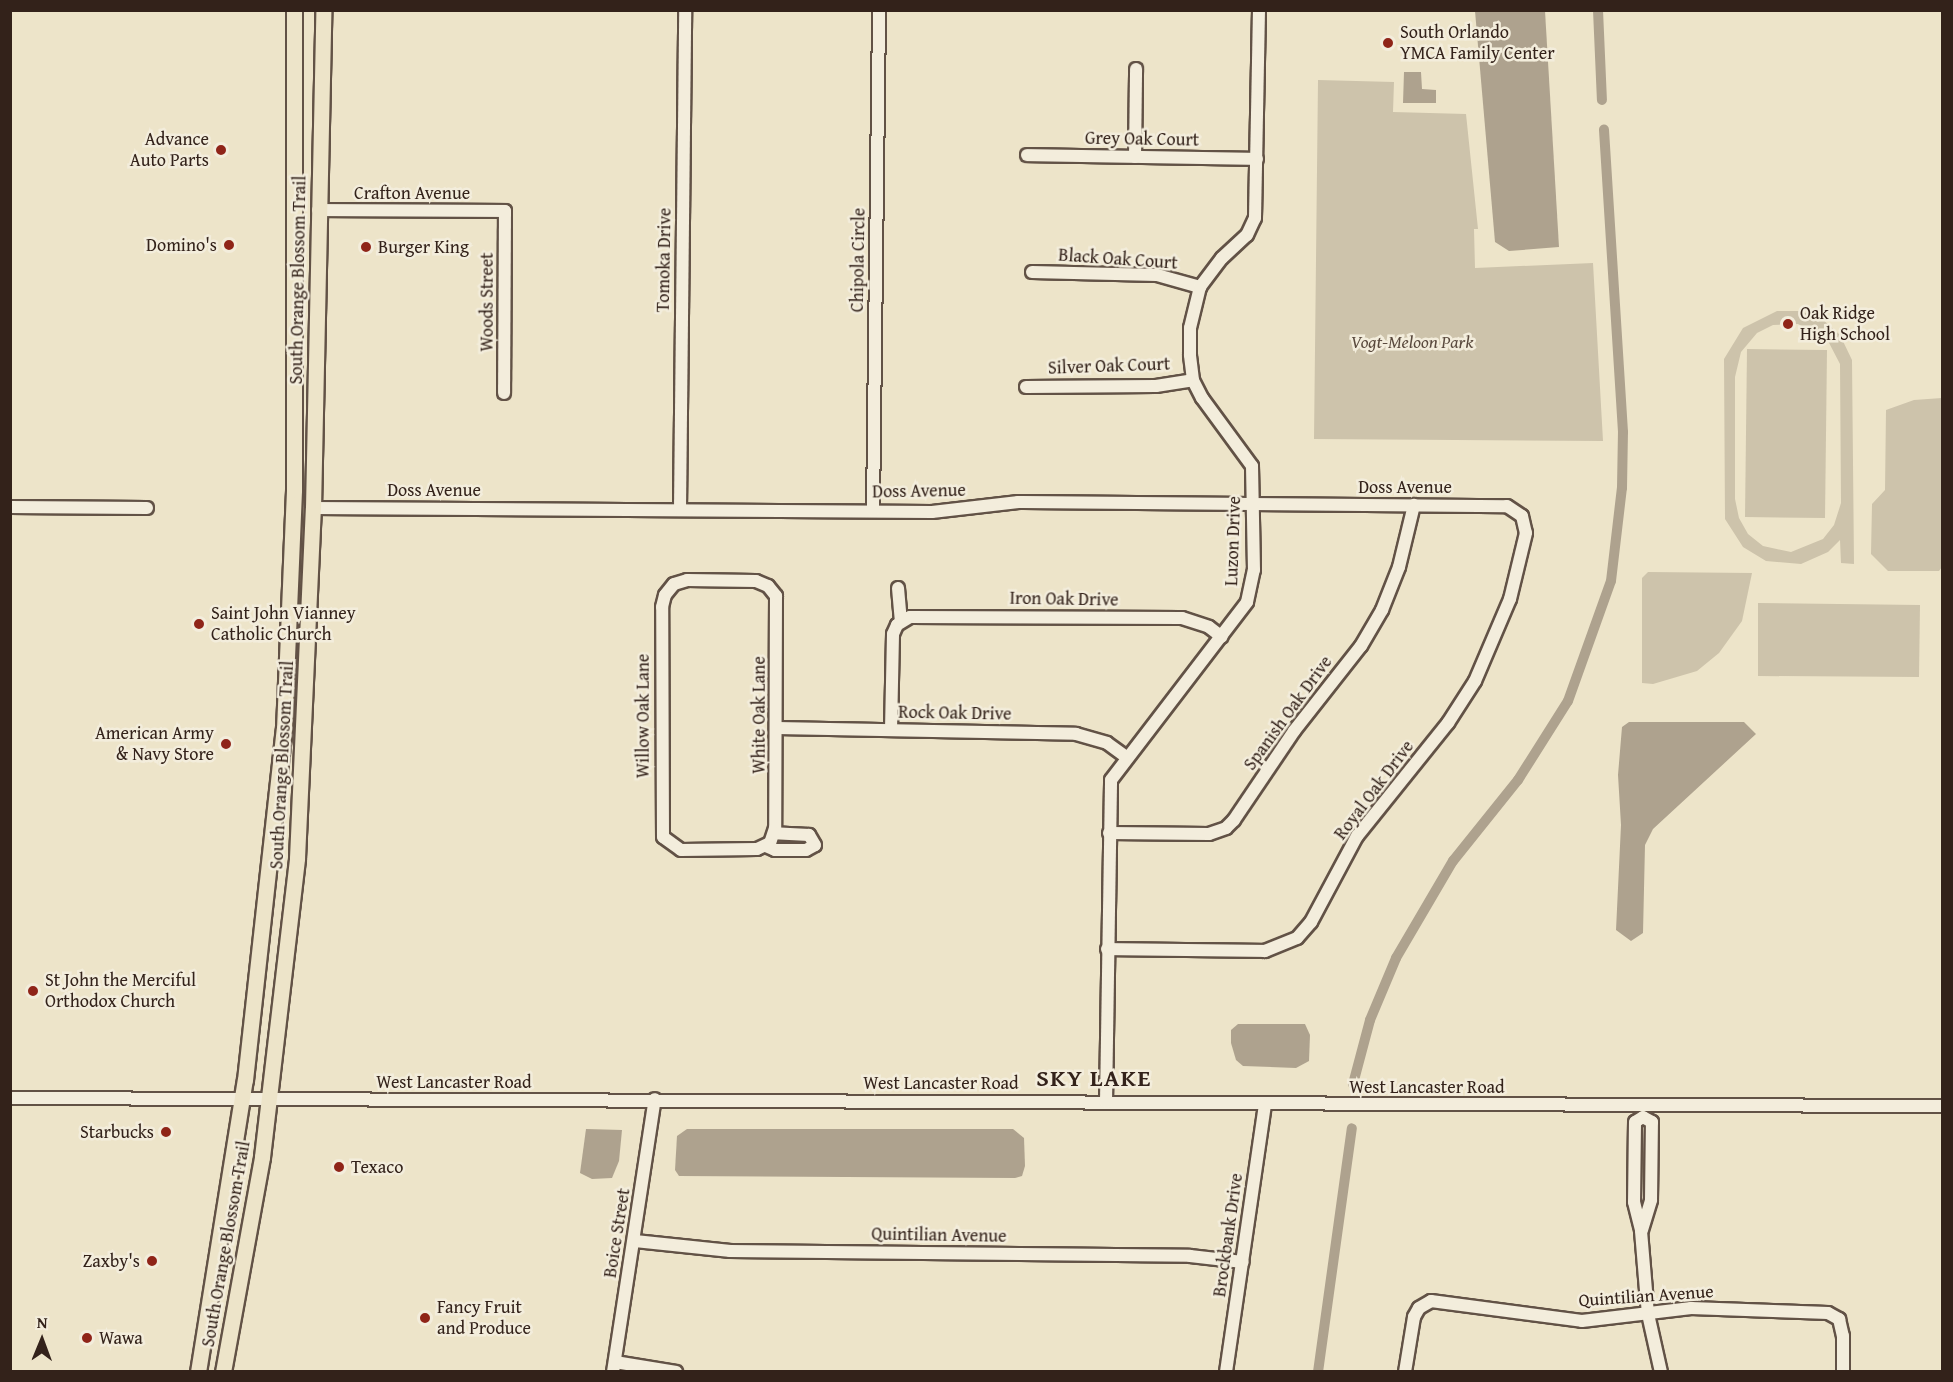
<!DOCTYPE html>
<html>
<head>
<meta charset="utf-8">
<style>
  body { margin:0 }
  #map { position:relative; width:1953px; height:1382px; overflow:hidden; background:#ede4c9; font-family:"Gentium Book Plus",serif }
  div>[style] { position:absolute }
  .green>* { inset:0; background:#cdc3ab }
  .water>* { inset:0; background:#aea28e }
  .canal>* { height:10px; margin:-5px; padding:0 5px; transform-origin:5px; border-radius:5px; background:#aea28e }
  .roads { filter:drop-shadow(2px 0 #625246) drop-shadow(-2px 0 #625246) drop-shadow(0 2px #625246) drop-shadow(0 -2px #625246) }
  .minor>* { height:12px; margin:-6px; padding:0 6px; transform-origin:6px; border-radius:6px; background:#f3eddc }
  .major>* { height:15px; margin:-7.5px; padding:0 7.5px; transform-origin:7.5px; border-radius:7.5px; background:#ede4c9 }
  .dots>* { width:16px; height:16px; translate:-50% -50%; box-sizing:border-box; border:3px solid #f3eddc; border-radius:50% }
  span { translate:-50% -50%; white-space:nowrap; text-align:center; line-height:1.15; -webkit-text-stroke:5px #f3eddc; paint-order:stroke }
  .poi-label { font-size:18px; color:#33221a }
  .left { translate:0 -50%; text-align:left }
  .right { translate:-100% -50%; text-align:right }
  .street-label { font-size:18px; color:#33221a }
  .park-label { font-size:18px; color:#5a4a3e; font-style:italic }
  .district-label { font-size:24px; color:#33221a; font-weight:700; letter-spacing:1.5px }
  .frame { position:absolute; inset:0; border:12px solid #33221a; pointer-events:none }
  .north { position:absolute; left:12px; top:1310px; width:60px; height:60px; -webkit-text-stroke:4px #f3eddc; paint-order:stroke; rotate:1deg; font-size:16px; font-weight:700; line-height:24px; text-align:center; color:#33221a }
  .north::after { content:''; display:block; margin:auto; width:21px; height:27px; background:#33221a; clip-path:polygon(50% 0,100% 100%,50% 72%,0 100%) }
</style>
</head>
<body>
<div id="map">
  <div class="green">
    <div style="clip-path:polygon(1318px 80px,1394px 82px,1393px 112px,1466px 114px,1478px 229px,1474px 229px,1475px 268px,1593px 263px,1603px 441px,1314px 439px)"></div>
    <div style="clip-path:polygon(evenodd,1777px 311px,1800px 311px,1821px 318px,1840px 335px,1852px 360px,1854px 564px,1841px 563px,1840px 540px,1828px 552px,1801px 564px,1766px 561px,1743px 547px,1725px 519px,1724px 359px,1743px 328px,1777px 311px,1798px 324px,1827px 339px,1840px 364px,1841px 503px,1834px 525px,1823px 539px,1791px 552px,1763px 546px,1748px 534px,1739px 518px,1735px 499px,1735px 377px,1741px 352px,1757px 333px,1773px 325px,1798px 324px)"></div>
    <div style="clip-path:polygon(1747px 349px,1827px 350px,1825px 518px,1745px 517px)"></div>
    <div style="clip-path:polygon(1942px 398px,1942px 567px,1939px 571px,1888px 571px,1871px 554px,1872px 504px,1885px 490px,1886px 410px,1914px 400px)"></div>
    <div style="clip-path:polygon(1648px 572px,1752px 573px,1742px 621px,1719px 653px,1697px 671px,1653px 684px,1642px 683px,1642px 578px)"></div>
    <div style="clip-path:polygon(1758px 603px,1920px 605px,1919px 677px,1758px 676px)"></div>
  </div>
  <div class="water">
    <div style="clip-path:polygon(1475px 11px,1545px 11px,1559px 247px,1509px 251px,1495px 242px)"></div>
    <div style="clip-path:polygon(1404px 72px,1421px 72px,1422px 89px,1436px 90px,1436px 103px,1403px 103px)"></div>
    <div style="clip-path:polygon(1629px 722px,1744px 722px,1756px 734px,1653px 829px,1645px 845px,1643px 933px,1631px 941px,1616px 930px,1621px 825px,1618px 775px,1622px 727px)"></div>
    <div style="clip-path:polygon(1238px 1024px,1305px 1024px,1310px 1035px,1309px 1061px,1296px 1068px,1243px 1066px,1236px 1060px,1231px 1043px,1231px 1030px)"></div>
    <div style="clip-path:polygon(586px 1129px,622px 1130px,619px 1161px,612px 1178px,592px 1179px,580px 1173px)"></div>
    <div style="clip-path:polygon(687px 1129px,1013px 1129px,1024px 1138px,1025px 1166px,1022px 1176px,1015px 1178px,679px 1176px,675px 1170px,677px 1136px)"></div>
  </div>
  <div class="canal">
    <div style="left:1598px;top:10px;width:90px;rotate:87.5deg"></div>
    <div style="left:1353px;top:1084px;width:66px;rotate:-75.1deg"></div>
    <div style="left:1370px;top:1020px;width:67px;rotate:-67.2deg"></div>
    <div style="left:1396px;top:958px;width:113px;rotate:-59.6deg"></div>
    <div style="left:1453px;top:861px;width:104px;rotate:-51.3deg"></div>
    <div style="left:1518px;top:780px;width:93px;rotate:-57.7deg"></div>
    <div style="left:1568px;top:701px;width:127px;rotate:-70.3deg"></div>
    <div style="left:1611px;top:581px;width:94px;rotate:-83.3deg"></div>
    <div style="left:1622px;top:488px;width:56px;rotate:-89deg"></div>
    <div style="left:1623px;top:432px;width:303px;rotate:-93.6deg"></div>
    <div style="left:1318px;top:1372px;width:246px;rotate:-82.1deg"></div>
  </div>
  <div class="roads">
    <div class="minor">
      <div style="left:1027px;top:155px;width:230px;rotate:1deg"></div>
      <div style="left:1135px;top:157px;width:88px;rotate:-89.3deg"></div>
      <div style="left:318px;top:210px;width:187px;rotate:0.3deg"></div>
      <div style="left:505px;top:211px;width:182px;rotate:90.3deg"></div>
      <div style="left:1032px;top:272px;width:125px;rotate:1.4deg"></div>
      <div style="left:1157px;top:275px;width:45px;rotate:15.6deg"></div>
      <div style="left:1026px;top:387px;width:130px;rotate:-0.4deg"></div>
      <div style="left:1156px;top:386px;width:37px;rotate:-9deg"></div>
      <div style="left:10px;top:507px;width:137px;rotate:0.4deg"></div>
      <div style="left:313px;top:508px;width:619px;rotate:0.37deg"></div>
      <div style="left:932px;top:512px;width:87px;rotate:-6.6deg"></div>
      <div style="left:1018px;top:502px;width:489px;rotate:0.5deg"></div>
      <div style="left:1507px;top:506px;width:18px;rotate:34deg"></div>
      <div style="left:1522px;top:516px;width:17px;rotate:77deg"></div>
      <div style="left:1526px;top:533px;width:68px;rotate:103.6deg"></div>
      <div style="left:1510px;top:599px;width:89px;rotate:113.1deg"></div>
      <div style="left:1475px;top:681px;width:50px;rotate:122.7deg"></div>
      <div style="left:1448px;top:723px;width:145px;rotate:128.8deg"></div>
      <div style="left:1357px;top:836px;width:98px;rotate:118.1deg"></div>
      <div style="left:1311px;top:922px;width:21px;rotate:131deg"></div>
      <div style="left:1297px;top:938px;width:35px;rotate:158deg"></div>
      <div style="left:1265px;top:951px;width:158px;rotate:-179.3deg"></div>
      <div style="left:680px;top:509px;width:499px;rotate:-89.4deg"></div>
      <div style="left:873px;top:511px;width:501px;rotate:-89.31deg"></div>
      <div style="left:687px;top:580px;width:69px;rotate:0.8deg"></div>
      <div style="left:756px;top:581px;width:13px;rotate:23deg"></div>
      <div style="left:768px;top:586px;width:13px;rotate:51deg"></div>
      <div style="left:776px;top:596px;width:232px;rotate:90.2deg"></div>
      <div style="left:775px;top:828px;width:16px;rotate:108deg"></div>
      <div style="left:770px;top:843px;width:14px;rotate:155deg"></div>
      <div style="left:757px;top:849px;width:76px;rotate:179.2deg"></div>
      <div style="left:681px;top:850px;width:22px;rotate:-144deg"></div>
      <div style="left:663px;top:837px;width:230px;rotate:-90.2deg"></div>
      <div style="left:662px;top:607px;width:12px;rotate:-76deg"></div>
      <div style="left:665px;top:595px;width:14px;rotate:-51deg"></div>
      <div style="left:674px;top:584px;width:14px;rotate:-17deg"></div>
      <div style="left:898px;top:588px;width:34px;rotate:85deg"></div>
      <div style="left:777px;top:728px;width:299px;rotate:1.1deg"></div>
      <div style="left:1076px;top:734px;width:32px;rotate:16deg"></div>
      <div style="left:1107px;top:743px;width:24px;rotate:36deg"></div>
      <div style="left:891px;top:730px;width:96px;rotate:-88.8deg"></div>
      <div style="left:893px;top:634px;width:10px;rotate:-66deg"></div>
      <div style="left:897px;top:625px;width:15px;rotate:-32deg"></div>
      <div style="left:910px;top:617px;width:272px;rotate:0.2deg"></div>
      <div style="left:1182px;top:618px;width:28px;rotate:18deg"></div>
      <div style="left:1209px;top:627px;width:16px;rotate:38deg"></div>
      <div style="left:1109px;top:833px;width:100px;rotate:0.6deg"></div>
      <div style="left:1209px;top:834px;width:18px;rotate:-19deg"></div>
      <div style="left:1226px;top:828px;width:11px;rotate:-45deg"></div>
      <div style="left:1234px;top:820px;width:107px;rotate:-56deg"></div>
      <div style="left:1294px;top:731px;width:108px;rotate:-51.8deg"></div>
      <div style="left:1361px;top:646px;width:42px;rotate:-59.7deg"></div>
      <div style="left:1382px;top:610px;width:46px;rotate:-68.4deg"></div>
      <div style="left:1399px;top:567px;width:64px;rotate:-76.4deg"></div>
      <div style="left:766px;top:846px;width:10px;rotate:24deg"></div>
      <div style="left:775px;top:850px;width:31px"></div>
      <div style="left:806px;top:850px;width:10px;rotate:-29deg"></div>
      <div style="left:815px;top:845px;width:12px;rotate:-121deg"></div>
      <div style="left:809px;top:835px;width:34px;rotate:-177deg"></div>
      <div style="left:10px;top:1098px;width:1932px;rotate:0.24deg"></div>
      <div style="left:1106px;top:1102px;width:322px;rotate:-89.1deg"></div>
      <div style="left:1111px;top:780px;width:224px;rotate:-52.6deg"></div>
      <div style="left:1247px;top:602px;width:33px;rotate:-78deg"></div>
      <div style="left:1254px;top:570px;width:104px;rotate:-91.1deg"></div>
      <div style="left:1252px;top:466px;width:84px;rotate:-126.3deg"></div>
      <div style="left:1202px;top:398px;width:20px;rotate:-117deg"></div>
      <div style="left:1193px;top:380px;width:25px;rotate:-97deg"></div>
      <div style="left:1190px;top:355px;width:27px;rotate:-90deg"></div>
      <div style="left:1190px;top:328px;width:42px;rotate:-76.3deg"></div>
      <div style="left:1200px;top:287px;width:36px;rotate:-53deg"></div>
      <div style="left:1222px;top:258px;width:34px;rotate:-43deg"></div>
      <div style="left:1247px;top:235px;width:19px;rotate:-65deg"></div>
      <div style="left:1255px;top:218px;width:208px;rotate:-88.9deg"></div>
      <div style="left:1643px;top:1117px;width:9px;rotate:148deg"></div>
      <div style="left:1635px;top:1122px;width:80px;rotate:90.7deg"></div>
      <div style="left:1634px;top:1202px;width:30px;rotate:76deg"></div>
      <div style="left:1641px;top:1231px;width:83px;rotate:85.2deg"></div>
      <div style="left:1648px;top:1314px;width:59px;rotate:77.4deg"></div>
      <div style="left:1642px;top:1230px;width:31px;rotate:-73deg"></div>
      <div style="left:1651px;top:1200px;width:78px;rotate:-89.3deg"></div>
      <div style="left:1652px;top:1122px;width:10px;rotate:-151deg"></div>
      <div style="left:635px;top:1241px;width:96px;rotate:6deg"></div>
      <div style="left:730px;top:1251px;width:460px;rotate:0.6deg"></div>
      <div style="left:1190px;top:1256px;width:53px;rotate:6.5deg"></div>
      <div style="left:615px;top:1362px;width:62px;rotate:9.3deg"></div>
      <div style="left:613px;top:1372px;width:276px;rotate:-81.3deg"></div>
      <div style="left:1226px;top:1372px;width:271px;rotate:-81.7deg"></div>
      <div style="left:1405px;top:1372px;width:56px;rotate:-80.7deg"></div>
      <div style="left:1414px;top:1317px;width:10px;rotate:-61deg"></div>
      <div style="left:1419px;top:1308px;width:14px;rotate:-30deg"></div>
      <div style="left:1431px;top:1301px;width:152px;rotate:7.5deg"></div>
      <div style="left:1582px;top:1321px;width:110px;rotate:-6.8deg"></div>
      <div style="left:1691px;top:1308px;width:137px;rotate:2.1deg"></div>
      <div style="left:1828px;top:1313px;width:13px;rotate:29deg"></div>
      <div style="left:1839px;top:1319px;width:17px;rotate:77deg"></div>
      <div style="left:1843px;top:1336px;width:36px;rotate:90deg"></div>
    </div>
    <div class="major">
      <div style="left:198px;top:1372px;width:296px;rotate:-80.9deg"></div>
      <div style="left:245px;top:1080px;width:353px;rotate:-83.7deg"></div>
      <div style="left:284px;top:729px;width:239px;rotate:-87.6deg"></div>
      <div style="left:294px;top:490px;width:480px;rotate:-90deg"></div>
      <div style="left:223px;top:1372px;width:219px;rotate:-79.7deg"></div>
      <div style="left:262px;top:1157px;width:301px;rotate:-83.3deg"></div>
      <div style="left:297px;top:858px;width:350px;rotate:-87.4deg"></div>
      <div style="left:313px;top:508px;width:498px;rotate:-88.8deg"></div>
    </div>
  </div>
  <div class="dots">
    <div style="left:1388px;top:43px;background:#8f2418"></div>
    <div style="left:221px;top:150px;background:#8f2418"></div>
    <div style="left:229px;top:245px;background:#8f2418"></div>
    <div style="left:366px;top:247px;background:#8f2418"></div>
    <div style="left:1788px;top:324px;background:#8f2418"></div>
    <div style="left:199px;top:624px;background:#8f2418"></div>
    <div style="left:226px;top:744px;background:#8f2418"></div>
    <div style="left:33px;top:991px;background:#8f2418"></div>
    <div style="left:166px;top:1132px;background:#8f2418"></div>
    <div style="left:339px;top:1167px;background:#8f2418"></div>
    <div style="left:152px;top:1261px;background:#8f2418"></div>
    <div style="left:425px;top:1318px;background:#8f2418"></div>
    <div style="left:87px;top:1338px;background:#8f2418"></div>
  </div>
  <div class="poi-label">
    <span class="left" style="left:1400px;top:43px">South Orlando<br>YMCA Family Center</span>
    <span class="right" style="left:209px;top:150px">Advance<br>Auto Parts</span>
    <span class="right" style="left:217px;top:245px">Domino's</span>
    <span class="left" style="left:378px;top:247px">Burger King</span>
    <span class="left" style="left:1800px;top:324px">Oak Ridge<br>High School</span>
    <span class="left" style="left:211px;top:624px">Saint John Vianney<br>Catholic Church</span>
    <span class="right" style="left:214px;top:744px">American Army<br>&amp; Navy Store</span>
    <span class="left" style="left:45px;top:991px">St John the Merciful<br>Orthodox Church</span>
    <span class="right" style="left:154px;top:1132px">Starbucks</span>
    <span class="left" style="left:351px;top:1167px">Texaco</span>
    <span class="right" style="left:140px;top:1261px">Zaxby's</span>
    <span class="left" style="left:437px;top:1318px">Fancy Fruit<br>and Produce</span>
    <span class="left" style="left:99px;top:1338px">Wawa</span>
  </div>
  <div class="street-label">
    <span style="left:1142px;top:139px;rotate:1deg">Grey Oak Court</span>
    <span style="left:412px;top:193px">Crafton Avenue</span>
    <span style="left:1118px;top:259px;rotate:4deg">Black Oak Court</span>
    <span style="left:664px;top:260px;rotate:-89deg">Tomoka Drive</span>
    <span style="left:858px;top:260px;rotate:-89deg">Chipola Circle</span>
    <span style="left:298px;top:280px;rotate:-89deg">South Orange Blossom Trail</span>
    <span style="left:487px;top:302px;rotate:-90deg">Woods Street</span>
    <span style="left:1109px;top:366px;rotate:-2deg">Silver Oak Court</span>
    <span style="left:1405px;top:487px">Doss Avenue</span>
    <span style="left:434px;top:490px">Doss Avenue</span>
    <span style="left:919px;top:491px;rotate:-1deg">Doss Avenue</span>
    <span style="left:1233px;top:541px;rotate:-88deg">Luzon Drive</span>
    <span style="left:1064px;top:599px;rotate:1deg">Iron Oak Drive</span>
    <span style="left:955px;top:713px;rotate:1deg">Rock Oak Drive</span>
    <span style="left:1288px;top:713px;rotate:-54deg">Spanish Oak Drive</span>
    <span style="left:759px;top:715px;rotate:-90deg">White Oak Lane</span>
    <span style="left:643px;top:716px;rotate:-90deg">Willow Oak Lane</span>
    <span style="left:282px;top:765px;rotate:-87deg">South Orange Blossom Trail</span>
    <span style="left:1374px;top:790px;rotate:-53deg">Royal Oak Drive</span>
    <span style="left:454px;top:1082px">West Lancaster Road</span>
    <span style="left:941px;top:1083px">West Lancaster Road</span>
    <span style="left:1427px;top:1087px">West Lancaster Road</span>
    <span style="left:617px;top:1233px;rotate:-81deg">Boice Street</span>
    <span style="left:939px;top:1235px;rotate:1deg">Quintilian Avenue</span>
    <span style="left:1228px;top:1235px;rotate:-82deg">Brockbank Drive</span>
    <span style="left:226px;top:1244px;rotate:-80deg">South Orange Blossom Trail</span>
    <span style="left:1646px;top:1296px;rotate:-4deg">Quintilian Avenue</span>
  </div>
  <div class="park-label">
    <span style="left:1412px;top:342px">Vogt-Meloon Park</span>
  </div>
  <div class="district-label">
    <span style="left:1094px;top:1078px">SKY LAKE</span>
  </div>
  <div class="frame"></div>
  <div class="north">N</div>
</div>
</body>
</html>
